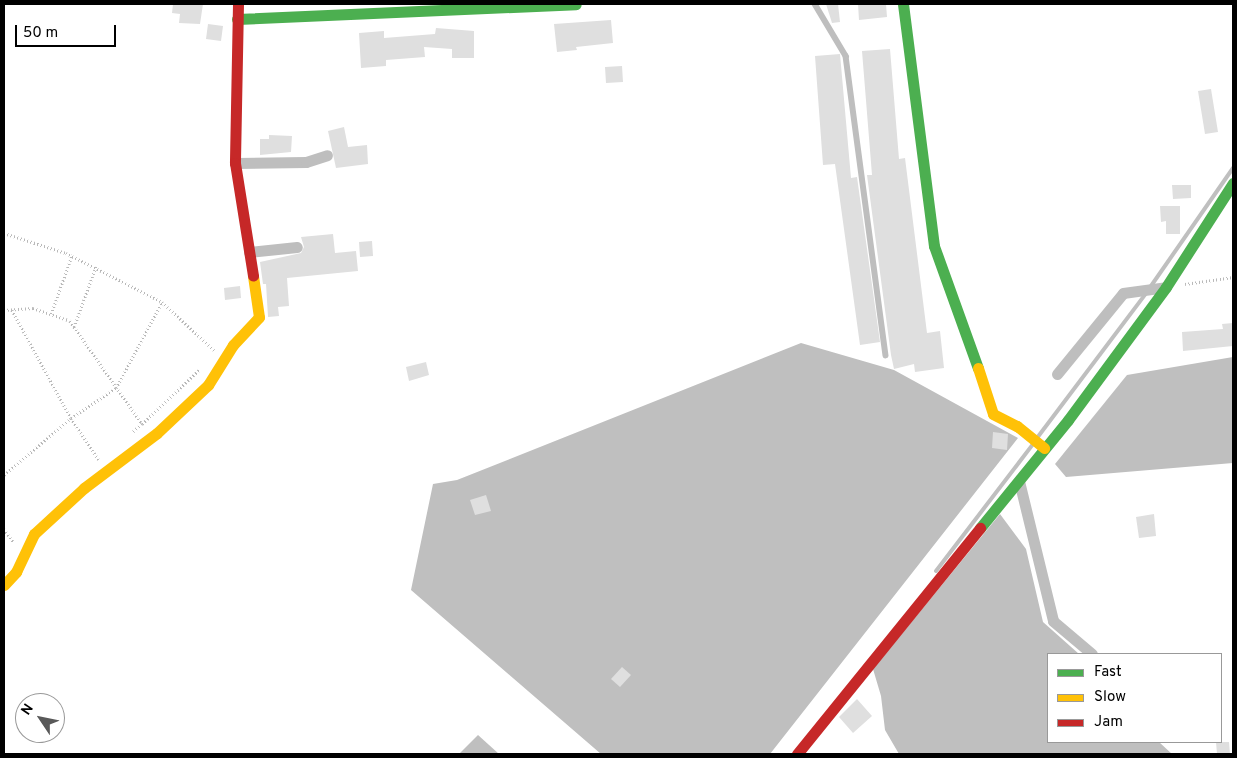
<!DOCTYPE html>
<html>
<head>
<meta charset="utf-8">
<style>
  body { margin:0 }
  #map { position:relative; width:1237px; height:758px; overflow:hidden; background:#fff; font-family:Overpass,sans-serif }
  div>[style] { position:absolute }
  .water>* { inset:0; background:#bfbfbf }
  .stream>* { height:4px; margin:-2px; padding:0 2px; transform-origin:2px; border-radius:2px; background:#bfbfbf }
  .building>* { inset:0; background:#dfdfdf }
  .path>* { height:2.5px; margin-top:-1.25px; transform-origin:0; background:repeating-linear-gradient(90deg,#b9b9b9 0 1px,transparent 0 3.5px) }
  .lane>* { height:5.5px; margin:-2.75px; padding:0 2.75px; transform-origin:2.75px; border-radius:2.75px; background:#bebebe }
  .street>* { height:11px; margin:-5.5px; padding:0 5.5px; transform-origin:5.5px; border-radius:5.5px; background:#bebebe }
  .fast>* { height:11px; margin:-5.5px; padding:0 5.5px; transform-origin:5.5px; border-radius:5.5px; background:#4caf50 }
  .slow>* { height:11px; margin:-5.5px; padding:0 5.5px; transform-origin:5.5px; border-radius:5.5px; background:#ffc107 }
  .jam>* { height:11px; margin:-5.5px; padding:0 5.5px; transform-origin:5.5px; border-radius:5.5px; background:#c62828 }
  span { translate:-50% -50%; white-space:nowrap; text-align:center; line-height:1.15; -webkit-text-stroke:4px #fff; paint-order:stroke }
  .frame { position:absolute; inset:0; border:5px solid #000; pointer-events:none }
  .legend { position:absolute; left:1047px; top:653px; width:175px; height:90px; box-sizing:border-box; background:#fff; border:1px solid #999; margin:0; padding:6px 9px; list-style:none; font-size:15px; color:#000 }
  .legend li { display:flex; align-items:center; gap:10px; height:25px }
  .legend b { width:25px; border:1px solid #999 }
  .north { position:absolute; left:15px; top:693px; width:50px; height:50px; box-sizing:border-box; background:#fff; border:1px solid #999; border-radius:50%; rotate:304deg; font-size:14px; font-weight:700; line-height:20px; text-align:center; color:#000 }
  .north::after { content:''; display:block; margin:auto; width:18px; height:22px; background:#595959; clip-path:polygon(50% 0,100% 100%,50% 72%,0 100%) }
  .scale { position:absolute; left:15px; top:25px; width:101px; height:22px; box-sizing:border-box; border:2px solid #000; border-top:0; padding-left:6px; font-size:15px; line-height:18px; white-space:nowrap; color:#000; -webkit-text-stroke:4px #fff; paint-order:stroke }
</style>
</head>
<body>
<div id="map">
  <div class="water">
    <div style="clip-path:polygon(801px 343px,894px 370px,1018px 438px,770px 754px,601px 754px,411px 590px,433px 484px,457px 480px)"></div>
    <div style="clip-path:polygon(1233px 357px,1233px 463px,1066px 477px,1055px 464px,1127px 375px)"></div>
    <div style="clip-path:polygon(1000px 514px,1026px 549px,1043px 622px,1079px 654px,1048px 654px,1048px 742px,1159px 742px,1172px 754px,899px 754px,885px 730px,881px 696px,873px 669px)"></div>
    <div style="clip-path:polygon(478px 735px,499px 754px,459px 754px)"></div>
  </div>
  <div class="stream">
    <div style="left:1151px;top:286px;width:144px;rotate:-55.2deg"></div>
    <div style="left:1037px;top:438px;width:183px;rotate:-53deg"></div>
    <div style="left:936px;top:571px;width:160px;rotate:-52.6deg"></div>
  </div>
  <div class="building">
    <div style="clip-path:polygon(173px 4px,203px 4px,200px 24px,179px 23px,180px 14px,172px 13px)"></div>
    <div style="clip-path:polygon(826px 4px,838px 4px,840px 22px,832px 23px)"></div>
    <div style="clip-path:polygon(858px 4px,886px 4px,887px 17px,859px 20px)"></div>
    <div style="clip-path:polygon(611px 20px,613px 43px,576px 47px,577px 50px,557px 52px,554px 24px)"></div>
    <div style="clip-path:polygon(208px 24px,223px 26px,221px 41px,206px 39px)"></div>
    <div style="clip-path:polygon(436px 28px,474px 31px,474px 58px,452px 58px,452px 49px,424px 47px,425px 57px,386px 60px,386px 66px,361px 68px,359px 33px,384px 31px,384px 38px,435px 34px)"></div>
    <div style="clip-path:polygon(890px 49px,899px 159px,905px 158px,927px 333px,940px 331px,944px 368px,915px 372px,914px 364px,894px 369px,891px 355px,867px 175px,872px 175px,862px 51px)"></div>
    <div style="clip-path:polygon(840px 54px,851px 178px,857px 177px,880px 342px,860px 345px,835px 164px,823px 165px,815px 56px)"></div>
    <div style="clip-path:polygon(622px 66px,623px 82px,606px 83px,605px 67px)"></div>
    <div style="clip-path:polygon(1211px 89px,1218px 132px,1205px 134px,1198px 91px)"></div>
    <div style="clip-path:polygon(344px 127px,348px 147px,367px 145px,368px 164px,336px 168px,328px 131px)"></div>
    <div style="clip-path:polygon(269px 135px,292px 136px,291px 152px,260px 155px,260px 139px,269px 139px)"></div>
    <div style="clip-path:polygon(1172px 185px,1191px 185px,1191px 198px,1173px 199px)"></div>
    <div style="clip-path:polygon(1160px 206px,1180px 206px,1180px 234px,1166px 234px,1166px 221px,1161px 222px)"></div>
    <div style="clip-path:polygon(333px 234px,335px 253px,356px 251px,358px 271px,287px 278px,289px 306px,278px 307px,279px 316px,268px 317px,266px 284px,263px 284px,260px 262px,301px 253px,304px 247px,301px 237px)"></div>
    <div style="clip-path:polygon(372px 241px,373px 256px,360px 257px,359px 242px)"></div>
    <div style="clip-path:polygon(240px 286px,241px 298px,225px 300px,224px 288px)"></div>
    <div style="clip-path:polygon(1233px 323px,1233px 346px,1183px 351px,1182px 332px,1223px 329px,1222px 324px)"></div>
    <div style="clip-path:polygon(426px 362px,429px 375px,409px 381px,406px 367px)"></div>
    <div style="clip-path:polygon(993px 432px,1008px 434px,1007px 450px,992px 448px)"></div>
    <div style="clip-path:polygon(486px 495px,491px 511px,475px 515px,470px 500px)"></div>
    <div style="clip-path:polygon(1154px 514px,1156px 536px,1139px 538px,1136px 517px)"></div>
    <div style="clip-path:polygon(622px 667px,631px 675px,620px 687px,611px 679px)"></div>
    <div style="clip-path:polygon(857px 699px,872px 716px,853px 733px,839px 717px)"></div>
    <div style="clip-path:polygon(1216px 742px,1229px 742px,1230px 754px,1217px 754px)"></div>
  </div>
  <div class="path">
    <div style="left:4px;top:233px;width:65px;rotate:17.9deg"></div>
    <div style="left:66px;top:253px;width:108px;rotate:27deg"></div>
    <div style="left:162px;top:302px;width:71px;rotate:42.7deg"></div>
    <div style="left:1185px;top:284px;width:49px;rotate:-8.3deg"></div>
    <div style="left:4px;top:310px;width:29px;rotate:-4deg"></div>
    <div style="left:33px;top:308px;width:39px;rotate:19deg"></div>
    <div style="left:70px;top:321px;width:126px;rotate:55deg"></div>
    <div style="left:142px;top:424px;width:12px;rotate:138deg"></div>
    <div style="left:12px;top:310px;width:123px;rotate:61.4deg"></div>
    <div style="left:71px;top:418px;width:50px;rotate:56.3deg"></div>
    <div style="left:51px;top:314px;width:63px;rotate:-70.4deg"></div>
    <div style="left:74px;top:327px;width:65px;rotate:-70.2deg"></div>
    <div style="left:142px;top:424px;width:80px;rotate:-43.5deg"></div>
    <div style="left:4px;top:475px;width:88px;rotate:-40.4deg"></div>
    <div style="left:71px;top:418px;width:54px;rotate:-33.7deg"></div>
    <div style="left:116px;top:388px;width:98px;rotate:-61.9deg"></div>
    <div style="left:4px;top:529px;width:17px;rotate:54deg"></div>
  </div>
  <div class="lane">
    <div style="left:815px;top:4px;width:61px;rotate:59.2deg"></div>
    <div style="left:846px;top:56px;width:302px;rotate:82.4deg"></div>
  </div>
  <div class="street">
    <div style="left:235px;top:163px;width:71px;rotate:-0.8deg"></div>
    <div style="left:306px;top:162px;width:22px;rotate:-18deg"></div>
    <div style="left:249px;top:252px;width:48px;rotate:-5.9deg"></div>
    <div style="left:1057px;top:374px;width:104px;rotate:-50.8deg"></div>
    <div style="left:1123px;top:293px;width:43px;rotate:-7.9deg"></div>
    <div style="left:1019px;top:481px;width:144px;rotate:76.3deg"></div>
    <div style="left:1053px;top:621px;width:51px;rotate:40.2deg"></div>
  </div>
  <div class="fast">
    <div style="left:903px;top:4px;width:244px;rotate:82.7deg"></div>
    <div style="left:934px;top:246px;width:130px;rotate:70.2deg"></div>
    <div style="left:237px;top:19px;width:339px;rotate:-2.5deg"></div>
    <div style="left:980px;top:528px;width:139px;rotate:-50.8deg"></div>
    <div style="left:1068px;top:420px;width:165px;rotate:-53.6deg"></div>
    <div style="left:1166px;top:287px;width:124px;rotate:-57.2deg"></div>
  </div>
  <div class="slow">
    <div style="left:978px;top:368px;width:48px;rotate:71.9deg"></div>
    <div style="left:993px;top:414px;width:27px;rotate:27deg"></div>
    <div style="left:1017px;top:426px;width:35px;rotate:39deg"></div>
    <div style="left:4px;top:585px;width:18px;rotate:-47deg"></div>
    <div style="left:16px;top:572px;width:42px;rotate:-64.7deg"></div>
    <div style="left:34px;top:534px;width:68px;rotate:-42.6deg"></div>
    <div style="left:84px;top:488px;width:91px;rotate:-37deg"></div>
    <div style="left:157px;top:433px;width:70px;rotate:-43.3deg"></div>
    <div style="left:208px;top:385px;width:47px;rotate:-58deg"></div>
    <div style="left:233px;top:345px;width:38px;rotate:-47deg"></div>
    <div style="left:259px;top:317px;width:41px;rotate:-98.3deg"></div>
  </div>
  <div class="jam">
    <div style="left:238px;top:4px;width:159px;rotate:91.1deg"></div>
    <div style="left:235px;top:163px;width:114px;rotate:80.9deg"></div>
    <div style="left:797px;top:754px;width:291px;rotate:-51deg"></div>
  </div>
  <div class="frame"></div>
  <ul class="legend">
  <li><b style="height:6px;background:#4caf50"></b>Fast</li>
  <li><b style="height:6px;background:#ffc107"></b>Slow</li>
  <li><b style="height:6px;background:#c62828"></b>Jam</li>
  </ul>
  <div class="north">N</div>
  <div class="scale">50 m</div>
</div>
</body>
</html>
